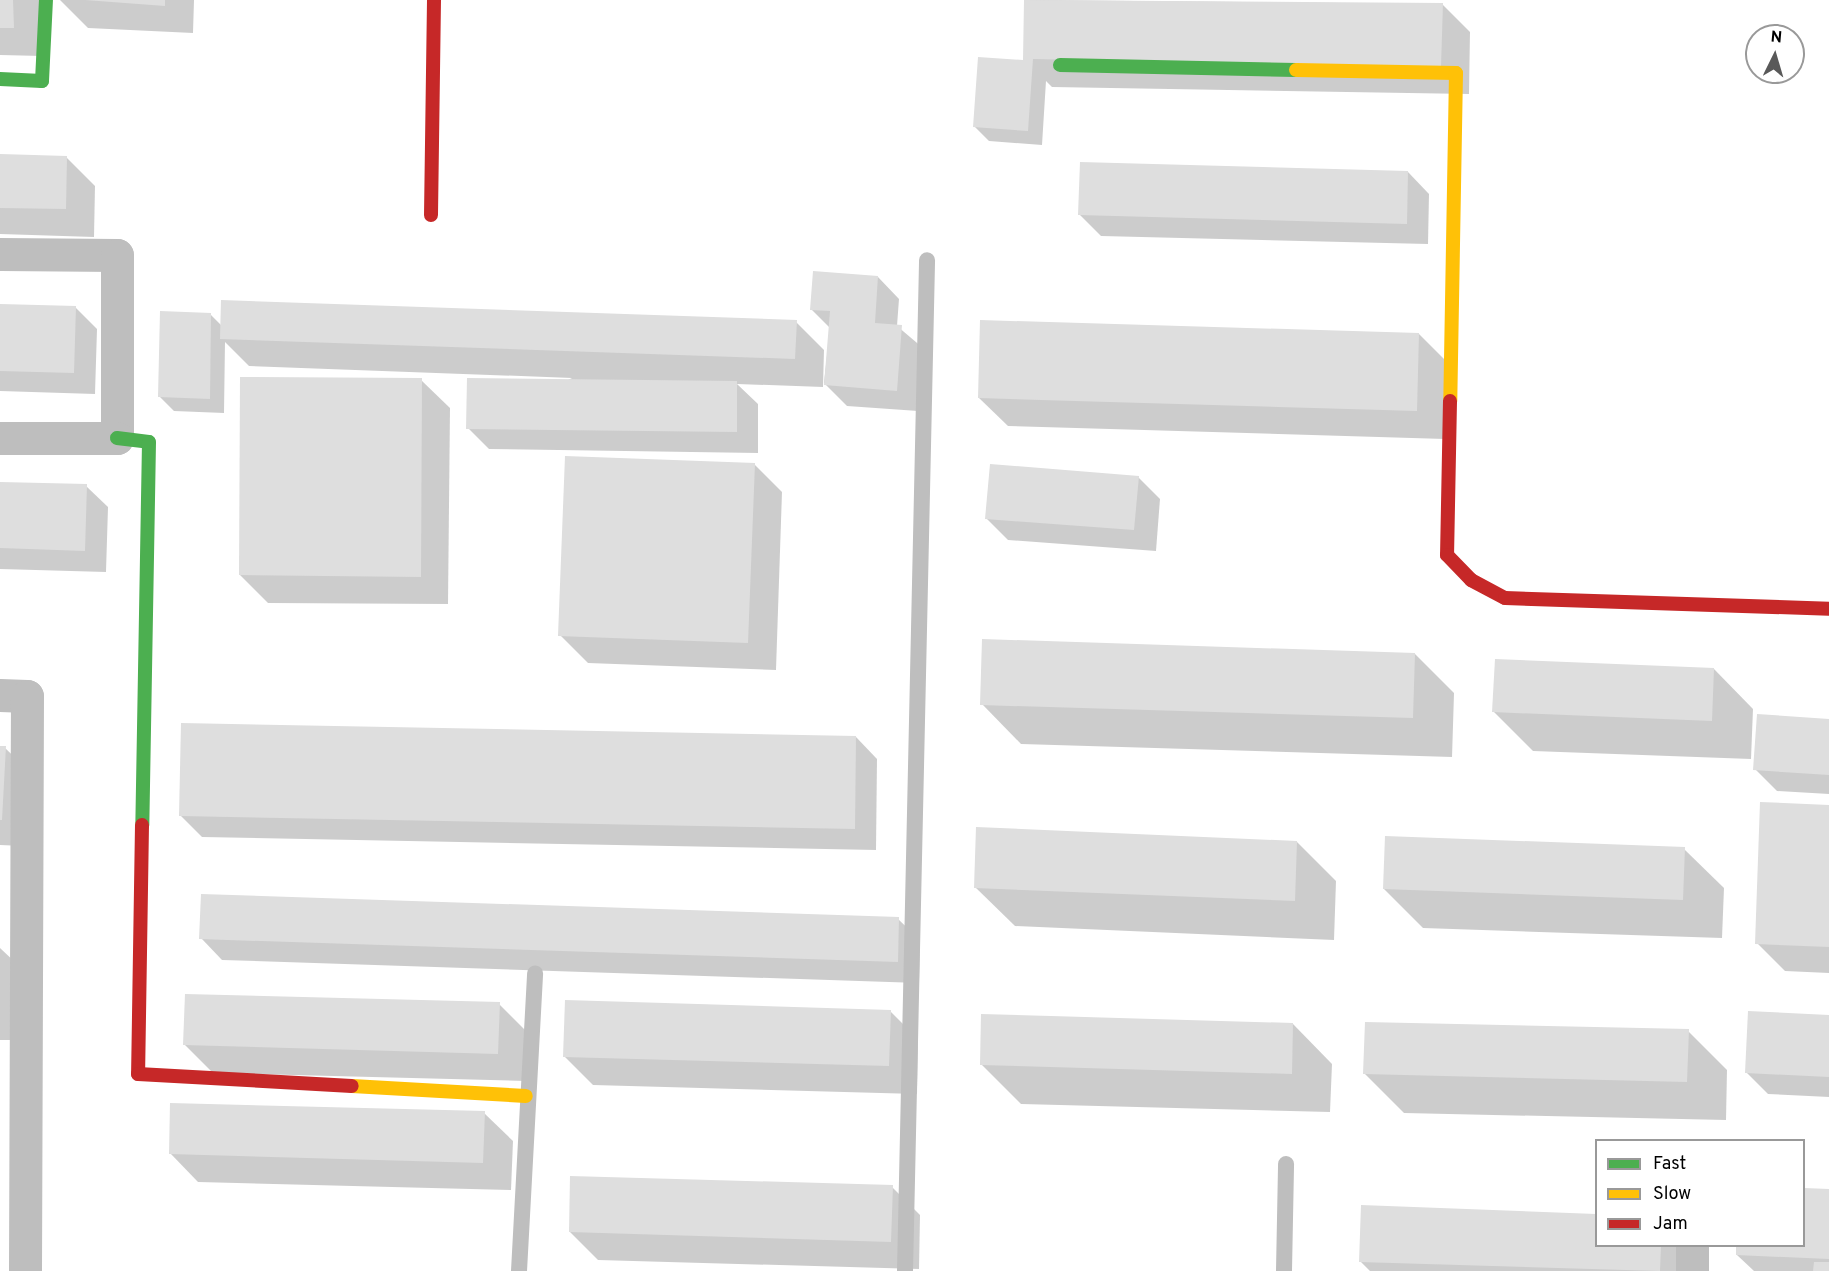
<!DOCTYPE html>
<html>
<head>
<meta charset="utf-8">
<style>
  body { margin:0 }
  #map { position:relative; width:1829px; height:1271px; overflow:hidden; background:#fff; font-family:Overpass,sans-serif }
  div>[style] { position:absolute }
  .shadow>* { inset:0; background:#0003 }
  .building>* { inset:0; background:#dedede }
  .lane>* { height:16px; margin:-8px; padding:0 8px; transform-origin:8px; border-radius:8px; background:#bebebe }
  .street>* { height:33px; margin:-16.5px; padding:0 16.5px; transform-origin:16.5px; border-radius:16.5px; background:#bebebe }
  .fast>* { height:14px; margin:-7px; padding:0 7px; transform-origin:7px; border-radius:7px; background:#4caf50 }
  .slow>* { height:14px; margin:-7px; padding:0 7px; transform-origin:7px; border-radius:7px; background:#ffc107 }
  .jam>* { height:14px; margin:-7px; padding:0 7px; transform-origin:7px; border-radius:7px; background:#c62828 }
  span { translate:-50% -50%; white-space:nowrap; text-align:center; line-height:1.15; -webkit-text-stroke:5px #fff; paint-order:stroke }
  .legend { position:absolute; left:1595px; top:1139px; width:210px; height:108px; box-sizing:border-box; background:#fff; border:2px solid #999; margin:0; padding:8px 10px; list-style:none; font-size:18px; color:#000 }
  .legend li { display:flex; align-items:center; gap:12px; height:30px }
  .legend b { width:30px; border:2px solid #999 }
  .north { position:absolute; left:1745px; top:24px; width:60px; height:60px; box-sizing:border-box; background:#fff; border:2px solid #999; border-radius:50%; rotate:5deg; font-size:16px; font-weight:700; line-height:24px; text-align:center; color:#000 }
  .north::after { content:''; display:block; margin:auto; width:21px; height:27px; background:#595959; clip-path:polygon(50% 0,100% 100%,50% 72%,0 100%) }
</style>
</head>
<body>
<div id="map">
  <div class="shadow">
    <div style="clip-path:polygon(0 0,40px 0,42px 56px,0 55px)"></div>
    <div style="clip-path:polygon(60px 0,194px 0,193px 33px,88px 28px)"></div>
    <div style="clip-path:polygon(1025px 0,1442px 4px,1470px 32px,1469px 94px,1052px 87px,1046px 81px,1042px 145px,989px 141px,975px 127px,1024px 61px)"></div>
    <div style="clip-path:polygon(0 156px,67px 158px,95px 186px,94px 237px,0 234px)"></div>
    <div style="clip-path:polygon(1408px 172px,1429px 194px,1428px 244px,1101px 236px,1080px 215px)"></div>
    <div style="clip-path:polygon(878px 277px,899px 299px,897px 326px,923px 348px,918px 411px,847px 406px,824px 383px,830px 328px,812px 310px)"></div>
    <div style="clip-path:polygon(0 305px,75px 307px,97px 329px,95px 394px,0 391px)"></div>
    <div style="clip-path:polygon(211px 315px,222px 326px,796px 322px,824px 350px,823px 387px,737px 384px,758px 404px,758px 453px,489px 449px,468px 428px,572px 378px,249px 366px,225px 342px,224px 413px,174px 411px,160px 397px)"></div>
    <div style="clip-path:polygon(1419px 334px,1447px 362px,1445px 439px,1008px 426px,979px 398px)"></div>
    <div style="clip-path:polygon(421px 380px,450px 408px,448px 604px,268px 603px,240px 575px)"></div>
    <div style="clip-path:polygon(754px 464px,782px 492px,776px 670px,588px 663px,560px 635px)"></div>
    <div style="clip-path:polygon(1138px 477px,1160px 499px,1156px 551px,1008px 540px,987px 519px)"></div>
    <div style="clip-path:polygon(0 483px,86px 486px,108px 507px,106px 572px,0 569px)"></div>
    <div style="clip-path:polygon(1415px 654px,1454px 693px,1452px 757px,1021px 744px,982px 704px)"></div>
    <div style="clip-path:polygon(1714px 669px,1753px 709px,1751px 759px,1533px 751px,1494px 712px)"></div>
    <div style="clip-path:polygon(1829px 720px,1829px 794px,1777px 791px,1755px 769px)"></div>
    <div style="clip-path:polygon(856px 737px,877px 759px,876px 850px,202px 837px,180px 815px)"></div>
    <div style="clip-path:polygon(0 748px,5px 748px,27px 769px,23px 846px,0 845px)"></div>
    <div style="clip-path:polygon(1829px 806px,1829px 973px,1785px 971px,1757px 943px)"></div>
    <div style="clip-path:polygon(1297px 842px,1336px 881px,1334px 940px,1015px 926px,975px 887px)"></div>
    <div style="clip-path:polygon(1684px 849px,1724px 888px,1722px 938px,1423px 928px,1384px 889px)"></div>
    <div style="clip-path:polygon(898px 919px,920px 940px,919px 983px,222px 960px,201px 938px)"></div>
    <div style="clip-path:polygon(0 948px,17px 964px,17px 1040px,0 1040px)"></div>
    <div style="clip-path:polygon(499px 1004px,527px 1032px,526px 1081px,213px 1073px,185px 1045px)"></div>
    <div style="clip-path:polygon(890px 1011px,918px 1039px,917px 1094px,593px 1085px,565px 1057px)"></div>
    <div style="clip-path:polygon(1829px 1016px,1829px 1097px,1768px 1094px,1746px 1072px)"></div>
    <div style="clip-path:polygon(1293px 1024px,1332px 1064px,1330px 1112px,1021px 1104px,982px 1065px)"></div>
    <div style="clip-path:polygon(1688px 1031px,1727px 1070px,1726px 1120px,1404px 1113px,1365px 1074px)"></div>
    <div style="clip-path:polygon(484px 1113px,513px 1141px,511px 1190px,198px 1182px,170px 1153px)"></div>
    <div style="clip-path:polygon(892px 1187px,920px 1215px,919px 1269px,598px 1260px,570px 1232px)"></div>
    <div style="clip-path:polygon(1804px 1190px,1829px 1191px,1829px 1271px,1754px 1271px,1737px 1255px,1738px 1246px,1804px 1246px)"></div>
    <div style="clip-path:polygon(1363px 1207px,1596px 1215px,1596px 1246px,1689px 1246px,1700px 1271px,1370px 1271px,1361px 1262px)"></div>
  </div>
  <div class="building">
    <div style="clip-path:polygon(0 0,13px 0,14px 28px,0 28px)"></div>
    <div style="clip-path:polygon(85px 0,165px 0,165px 6px)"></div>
    <div style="clip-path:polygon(1024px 0,1443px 3px,1441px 67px,1033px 59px,1028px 131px,973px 127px,978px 57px,1023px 60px)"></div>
    <div style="clip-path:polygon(0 154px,67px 156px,66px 209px,0 208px)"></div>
    <div style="clip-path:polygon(1080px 162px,1408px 171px,1407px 224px,1078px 215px)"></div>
    <div style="clip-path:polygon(813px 271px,878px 276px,875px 323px,902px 325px,897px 391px,824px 385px,830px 311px,810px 310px)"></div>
    <div style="clip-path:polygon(221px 300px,797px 320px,795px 359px,220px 339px)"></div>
    <div style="clip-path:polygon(0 304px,76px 306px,74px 373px,0 371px)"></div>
    <div style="clip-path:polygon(160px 311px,211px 313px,210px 399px,158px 397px)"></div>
    <div style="clip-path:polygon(980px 320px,1419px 333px,1417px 411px,978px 398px)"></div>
    <div style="clip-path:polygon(240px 377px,422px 378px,421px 577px,239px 575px)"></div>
    <div style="clip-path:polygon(467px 378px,737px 381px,737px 432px,466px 429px)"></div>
    <div style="clip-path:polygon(565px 456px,755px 463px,748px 643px,558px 636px)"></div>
    <div style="clip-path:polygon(990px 464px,1139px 476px,1134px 530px,985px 519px)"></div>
    <div style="clip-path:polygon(0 482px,87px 484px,85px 551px,0 548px)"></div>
    <div style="clip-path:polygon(982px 639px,1415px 653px,1413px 718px,980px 705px)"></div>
    <div style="clip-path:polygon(1495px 659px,1714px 668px,1712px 721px,1492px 712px)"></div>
    <div style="clip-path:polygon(1757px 714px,1829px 719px,1829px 775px,1753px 770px)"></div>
    <div style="clip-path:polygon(181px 723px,856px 736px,855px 829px,179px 816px)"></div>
    <div style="clip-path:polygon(0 746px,6px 746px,2px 820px,0 820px)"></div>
    <div style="clip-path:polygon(1760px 802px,1829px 805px,1829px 947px,1755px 944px)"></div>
    <div style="clip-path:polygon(976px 827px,1297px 841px,1295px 901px,974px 888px)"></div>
    <div style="clip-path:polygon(1385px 836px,1685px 847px,1683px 900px,1383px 889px)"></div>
    <div style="clip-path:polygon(201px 894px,899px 917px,898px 962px,199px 939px)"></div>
    <div style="clip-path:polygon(185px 994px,500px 1002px,498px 1054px,183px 1045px)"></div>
    <div style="clip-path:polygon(565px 1000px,891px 1010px,889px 1066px,563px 1057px)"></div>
    <div style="clip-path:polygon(1748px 1011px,1829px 1015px,1829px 1077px,1745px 1073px)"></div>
    <div style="clip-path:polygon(981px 1014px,1293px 1023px,1292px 1074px,980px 1065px)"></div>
    <div style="clip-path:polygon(1365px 1022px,1689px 1029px,1687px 1082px,1363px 1074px)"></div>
    <div style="clip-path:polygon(170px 1103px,485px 1111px,483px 1163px,169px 1154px)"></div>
    <div style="clip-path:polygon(570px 1176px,893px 1185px,891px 1242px,569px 1232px)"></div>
    <div style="clip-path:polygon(1804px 1188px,1829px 1189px,1829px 1259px,1736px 1255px,1736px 1246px,1804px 1246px)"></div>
    <div style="clip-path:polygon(1361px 1205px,1596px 1214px,1596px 1246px,1661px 1246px,1660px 1271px,1359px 1262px)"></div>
    <div style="clip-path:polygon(1814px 1262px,1829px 1262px,1829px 1271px,1813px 1271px)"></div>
  </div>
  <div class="lane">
    <div style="left:519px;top:1271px;width:298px;rotate:-86.9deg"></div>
    <div style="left:905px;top:1271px;width:1011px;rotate:-88.75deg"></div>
    <div style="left:1284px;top:1271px;width:107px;rotate:-88.9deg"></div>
  </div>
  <div class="street">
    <div style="left:0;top:254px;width:117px;rotate:0.5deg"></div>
    <div style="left:117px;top:255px;width:183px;rotate:90deg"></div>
    <div style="left:117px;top:438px;width:117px;rotate:180deg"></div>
    <div style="left:0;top:695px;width:27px;rotate:2deg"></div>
    <div style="left:27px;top:696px;width:575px;rotate:90.2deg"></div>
    <div style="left:1692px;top:1271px;width:25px;rotate:-90deg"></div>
  </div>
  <div class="fast">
    <div style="left:1060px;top:65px;width:236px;rotate:1.2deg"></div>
    <div style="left:0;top:79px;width:42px;rotate:2.7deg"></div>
    <div style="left:42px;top:81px;width:81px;rotate:-87.2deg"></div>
    <div style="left:117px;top:438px;width:32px;rotate:7deg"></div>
    <div style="left:149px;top:442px;width:383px;rotate:91deg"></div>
  </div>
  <div class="slow">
    <div style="left:1296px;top:70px;width:160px;rotate:1.1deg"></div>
    <div style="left:1456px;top:73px;width:328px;rotate:91deg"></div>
    <div style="left:352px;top:1086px;width:174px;rotate:3.3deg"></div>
  </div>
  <div class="jam">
    <div style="left:431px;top:215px;width:215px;rotate:-89.2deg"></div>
    <div style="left:1450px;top:401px;width:154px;rotate:91.1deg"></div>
    <div style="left:1447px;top:555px;width:35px;rotate:46deg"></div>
    <div style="left:1471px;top:580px;width:38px;rotate:28deg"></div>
    <div style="left:1505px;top:598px;width:324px;rotate:1.9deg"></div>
    <div style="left:142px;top:825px;width:249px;rotate:90.9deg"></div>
    <div style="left:138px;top:1074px;width:214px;rotate:3.2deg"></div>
  </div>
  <ul class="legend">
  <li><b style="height:8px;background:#4caf50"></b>Fast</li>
  <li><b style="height:8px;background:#ffc107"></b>Slow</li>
  <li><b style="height:8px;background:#c62828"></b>Jam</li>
  </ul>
  <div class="north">N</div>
</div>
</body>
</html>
